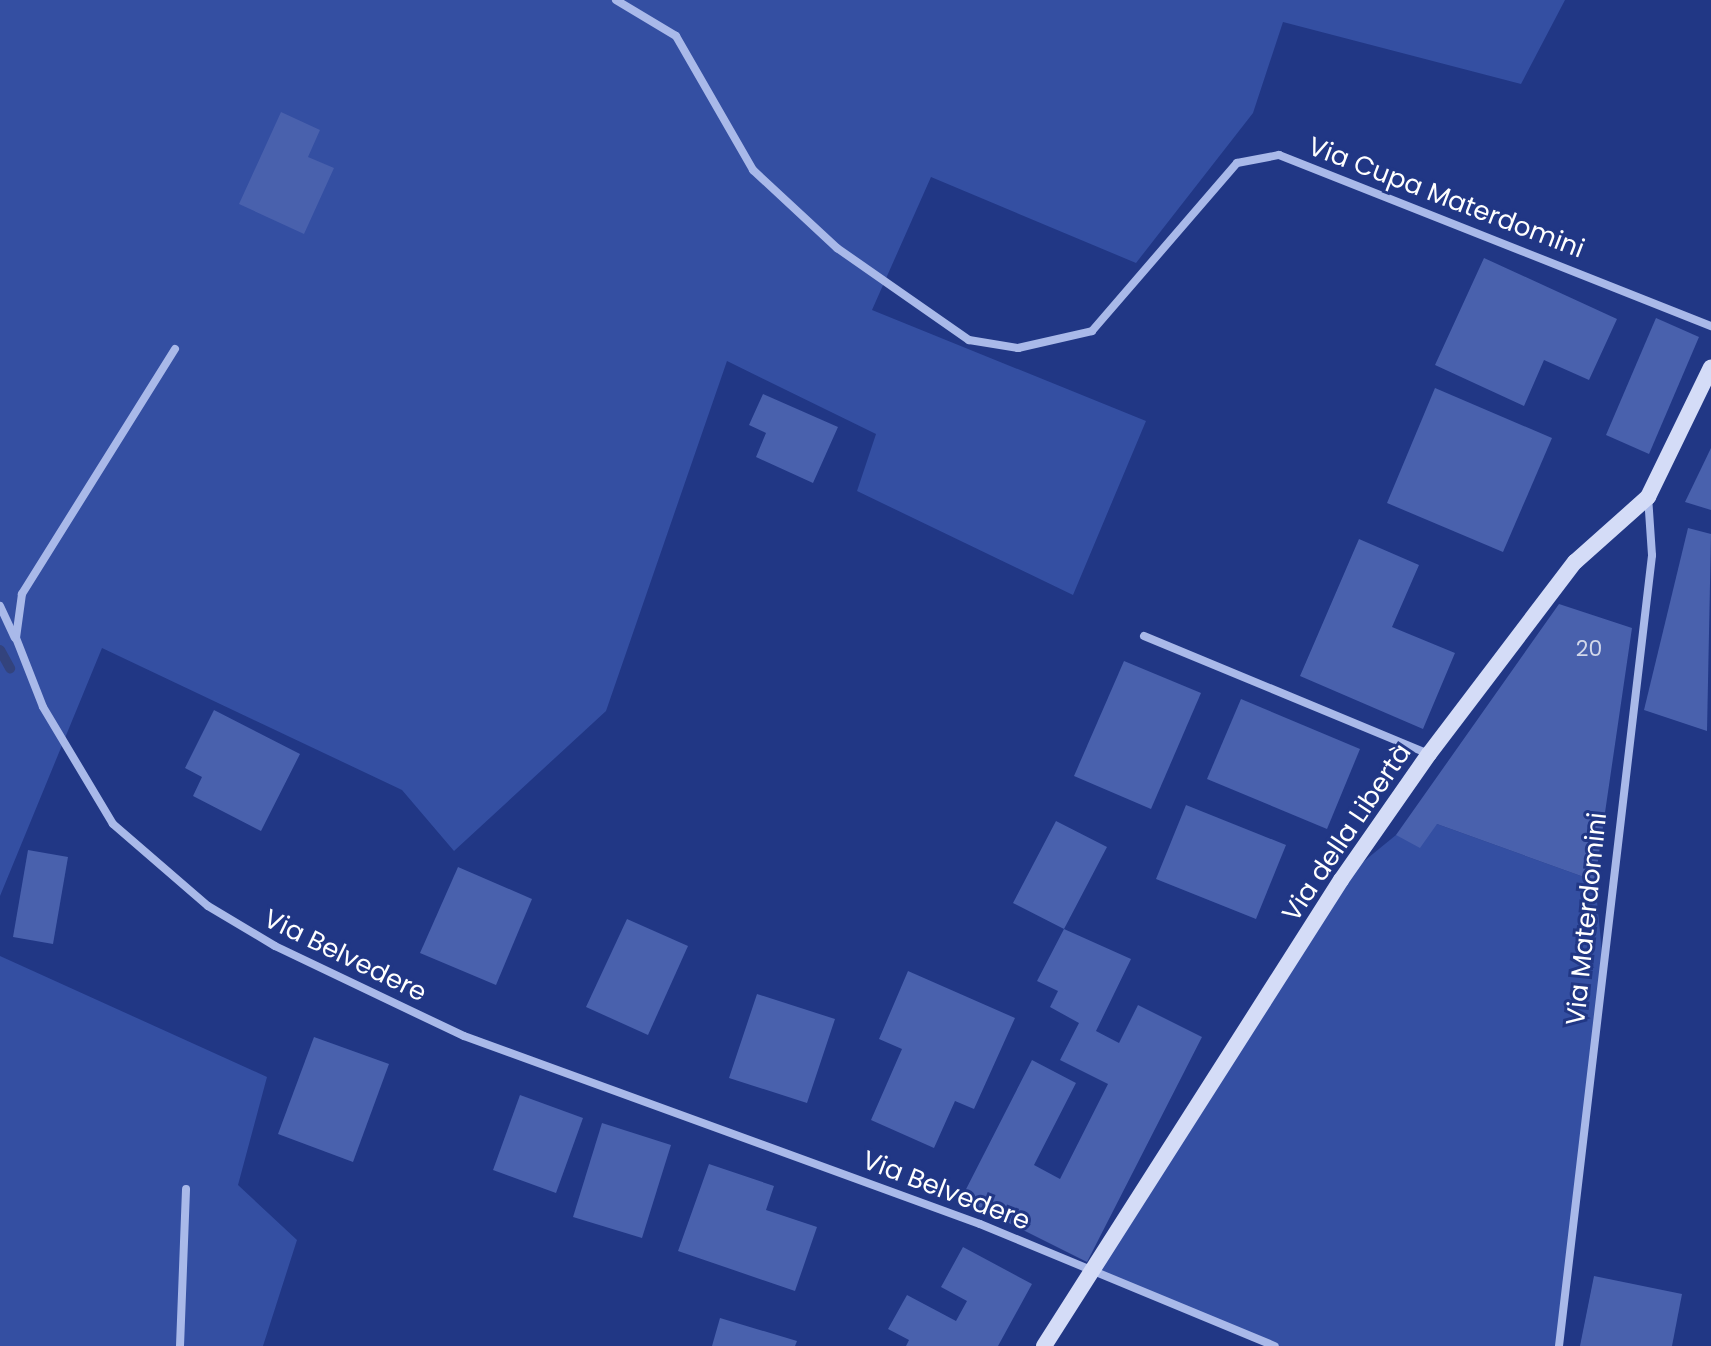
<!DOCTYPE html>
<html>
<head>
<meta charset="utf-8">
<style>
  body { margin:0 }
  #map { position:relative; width:1711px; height:1346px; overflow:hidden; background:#213785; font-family:Poppins,sans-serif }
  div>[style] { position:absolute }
  .green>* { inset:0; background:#344fa2 }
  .stream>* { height:10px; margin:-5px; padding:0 5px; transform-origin:5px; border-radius:5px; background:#33437d }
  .building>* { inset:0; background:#4961ad }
  .street>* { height:8px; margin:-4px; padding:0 4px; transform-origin:4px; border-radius:4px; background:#a9b9e9 }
  .secondary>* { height:16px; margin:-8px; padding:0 8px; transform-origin:8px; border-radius:8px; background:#d4dcf7 }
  span { translate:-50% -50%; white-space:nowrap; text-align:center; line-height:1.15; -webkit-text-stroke:6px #213785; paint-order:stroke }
  .number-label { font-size:22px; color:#d2d8ea }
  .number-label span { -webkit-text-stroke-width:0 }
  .street-label { font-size:26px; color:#fff }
</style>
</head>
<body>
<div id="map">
  <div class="green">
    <div style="clip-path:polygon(0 0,1565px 0,1521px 84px,1283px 22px,1253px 113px,1136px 263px,931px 177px,872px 310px,1146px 421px,1073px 595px,857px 491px,876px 434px,727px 361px,606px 711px,454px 851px,402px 790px,102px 648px,0 896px)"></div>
    <div style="clip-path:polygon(1437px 824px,1595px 881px,1602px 952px,1559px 1346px,1275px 1346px,1093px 1270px,1341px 880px,1396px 835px)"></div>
    <div style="clip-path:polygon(0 956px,267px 1077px,238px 1185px,297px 1240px,263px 1346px,0 1346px)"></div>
  </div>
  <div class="stream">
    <div style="left:0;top:650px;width:21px;rotate:61deg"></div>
  </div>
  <div class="building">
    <div style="clip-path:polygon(281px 112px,320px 130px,308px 157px,334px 168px,304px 234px,239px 204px)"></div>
    <div style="clip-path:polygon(1484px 258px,1617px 319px,1589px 380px,1544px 360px,1524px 406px,1435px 365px)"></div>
    <div style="clip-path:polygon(1656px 318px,1699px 337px,1649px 454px,1606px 435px)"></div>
    <div style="clip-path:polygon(1435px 388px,1552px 438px,1503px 552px,1387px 503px)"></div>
    <div style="clip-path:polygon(763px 394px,838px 427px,813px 483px,756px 457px,766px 433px,749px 425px)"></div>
    <div style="clip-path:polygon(1711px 448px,1711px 510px,1685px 502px)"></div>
    <div style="clip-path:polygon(1688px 528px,1711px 534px,1707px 731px,1644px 710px)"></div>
    <div style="clip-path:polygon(1359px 539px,1419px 565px,1392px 627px,1455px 653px,1423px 729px,1300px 676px)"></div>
    <div style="clip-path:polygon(1559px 604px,1632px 628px,1595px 881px,1437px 824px,1420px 848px,1396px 835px)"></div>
    <div style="clip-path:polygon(1124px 661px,1201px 693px,1151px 809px,1074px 776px)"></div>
    <div style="clip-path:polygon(1241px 699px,1360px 749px,1327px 829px,1207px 779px)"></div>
    <div style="clip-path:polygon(214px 710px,300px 754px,261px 831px,193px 796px,202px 777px,185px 768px)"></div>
    <div style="clip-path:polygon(1186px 805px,1286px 845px,1256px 919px,1156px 879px)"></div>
    <div style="clip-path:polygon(1056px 821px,1107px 847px,1064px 929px,1131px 959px,1096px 1031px,1119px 1043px,1138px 1005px,1202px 1037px,1087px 1262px,961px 1199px,1032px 1060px,1076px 1083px,1034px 1165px,1060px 1179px,1108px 1084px,1060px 1060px,1079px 1023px,1050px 1007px,1058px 991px,1037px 981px,1064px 929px,1013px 903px)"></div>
    <div style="clip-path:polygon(28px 850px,68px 857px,53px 944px,13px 937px)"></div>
    <div style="clip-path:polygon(458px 867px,532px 899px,496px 985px,420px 953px)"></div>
    <div style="clip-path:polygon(627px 919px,688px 946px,648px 1035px,586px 1007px)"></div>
    <div style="clip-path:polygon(908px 971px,1015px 1018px,974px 1109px,955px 1101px,934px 1148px,871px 1120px,902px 1049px,879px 1039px)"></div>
    <div style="clip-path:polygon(757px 994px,835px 1019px,807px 1103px,729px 1078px)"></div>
    <div style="clip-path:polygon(314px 1037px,389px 1064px,353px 1162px,278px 1134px)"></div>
    <div style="clip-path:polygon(520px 1095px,583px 1118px,556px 1193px,493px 1170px)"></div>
    <div style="clip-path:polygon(602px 1123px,671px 1145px,642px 1238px,573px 1217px)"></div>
    <div style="clip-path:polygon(709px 1164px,774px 1186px,766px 1210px,817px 1227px,795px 1291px,678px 1251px)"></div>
    <div style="clip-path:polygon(963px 1247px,1032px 1284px,998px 1346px,906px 1346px,909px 1340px,888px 1329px,907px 1295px,956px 1321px,967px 1301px,941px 1287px)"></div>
    <div style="clip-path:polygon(1594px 1276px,1682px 1294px,1672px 1346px,1580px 1346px)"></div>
    <div style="clip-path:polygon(720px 1318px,797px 1341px,795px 1346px,712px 1346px)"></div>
  </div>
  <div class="street">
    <div style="left:616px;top:0;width:70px;rotate:31deg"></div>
    <div style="left:676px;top:36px;width:155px;rotate:60.1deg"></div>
    <div style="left:753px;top:170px;width:115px;rotate:42.9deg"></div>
    <div style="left:837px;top:248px;width:161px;rotate:34.9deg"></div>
    <div style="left:969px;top:340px;width:50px;rotate:9.3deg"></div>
    <div style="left:1018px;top:348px;width:76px;rotate:-12.9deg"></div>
    <div style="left:1092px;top:331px;width:222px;rotate:-49.2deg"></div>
    <div style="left:1237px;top:163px;width:43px;rotate:-10.8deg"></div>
    <div style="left:1279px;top:155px;width:465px;rotate:21.6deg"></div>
    <div style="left:175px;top:349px;width:289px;rotate:122deg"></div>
    <div style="left:22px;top:594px;width:44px;rotate:97.8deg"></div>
    <div style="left:16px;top:638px;width:74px;rotate:68.6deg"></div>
    <div style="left:43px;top:707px;width:136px;rotate:59.1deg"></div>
    <div style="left:113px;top:824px;width:125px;rotate:40.8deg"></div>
    <div style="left:208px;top:906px;width:78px;rotate:30.8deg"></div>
    <div style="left:275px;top:946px;width:209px;rotate:25.5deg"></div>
    <div style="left:464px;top:1036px;width:549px;rotate:20.02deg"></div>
    <div style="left:980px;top:1224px;width:319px;rotate:22.5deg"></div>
    <div style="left:0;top:606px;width:35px;rotate:65deg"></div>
    <div style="left:1144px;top:636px;width:308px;rotate:22.5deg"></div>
    <div style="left:180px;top:1346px;width:157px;rotate:-87.8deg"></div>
    <div style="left:1559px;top:1346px;width:796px;rotate:-83.29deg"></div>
    <div style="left:1652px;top:555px;width:58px;rotate:-93.9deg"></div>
  </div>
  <div class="secondary">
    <div style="left:1044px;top:1346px;width:553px;rotate:-57.49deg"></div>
    <div style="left:1341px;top:880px;width:154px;rotate:-55.1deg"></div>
    <div style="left:1429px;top:754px;width:241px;rotate:-52.8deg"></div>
    <div style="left:1575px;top:562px;width:98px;rotate:-41.7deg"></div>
    <div style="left:1648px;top:497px;width:144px;rotate:-64.1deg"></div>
  </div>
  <div class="number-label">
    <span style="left:1589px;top:649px">20</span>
  </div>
  <div class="street-label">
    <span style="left:1446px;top:198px;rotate:21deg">Via Cupa Materdomini</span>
    <span style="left:1347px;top:833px;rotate:-56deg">Via della Libertà</span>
    <span style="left:1587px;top:919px;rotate:-84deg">Via Materdomini</span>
    <span style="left:345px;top:956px;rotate:26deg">Via Belvedere</span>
    <span style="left:946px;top:1191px;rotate:21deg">Via Belvedere</span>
  </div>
</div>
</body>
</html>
